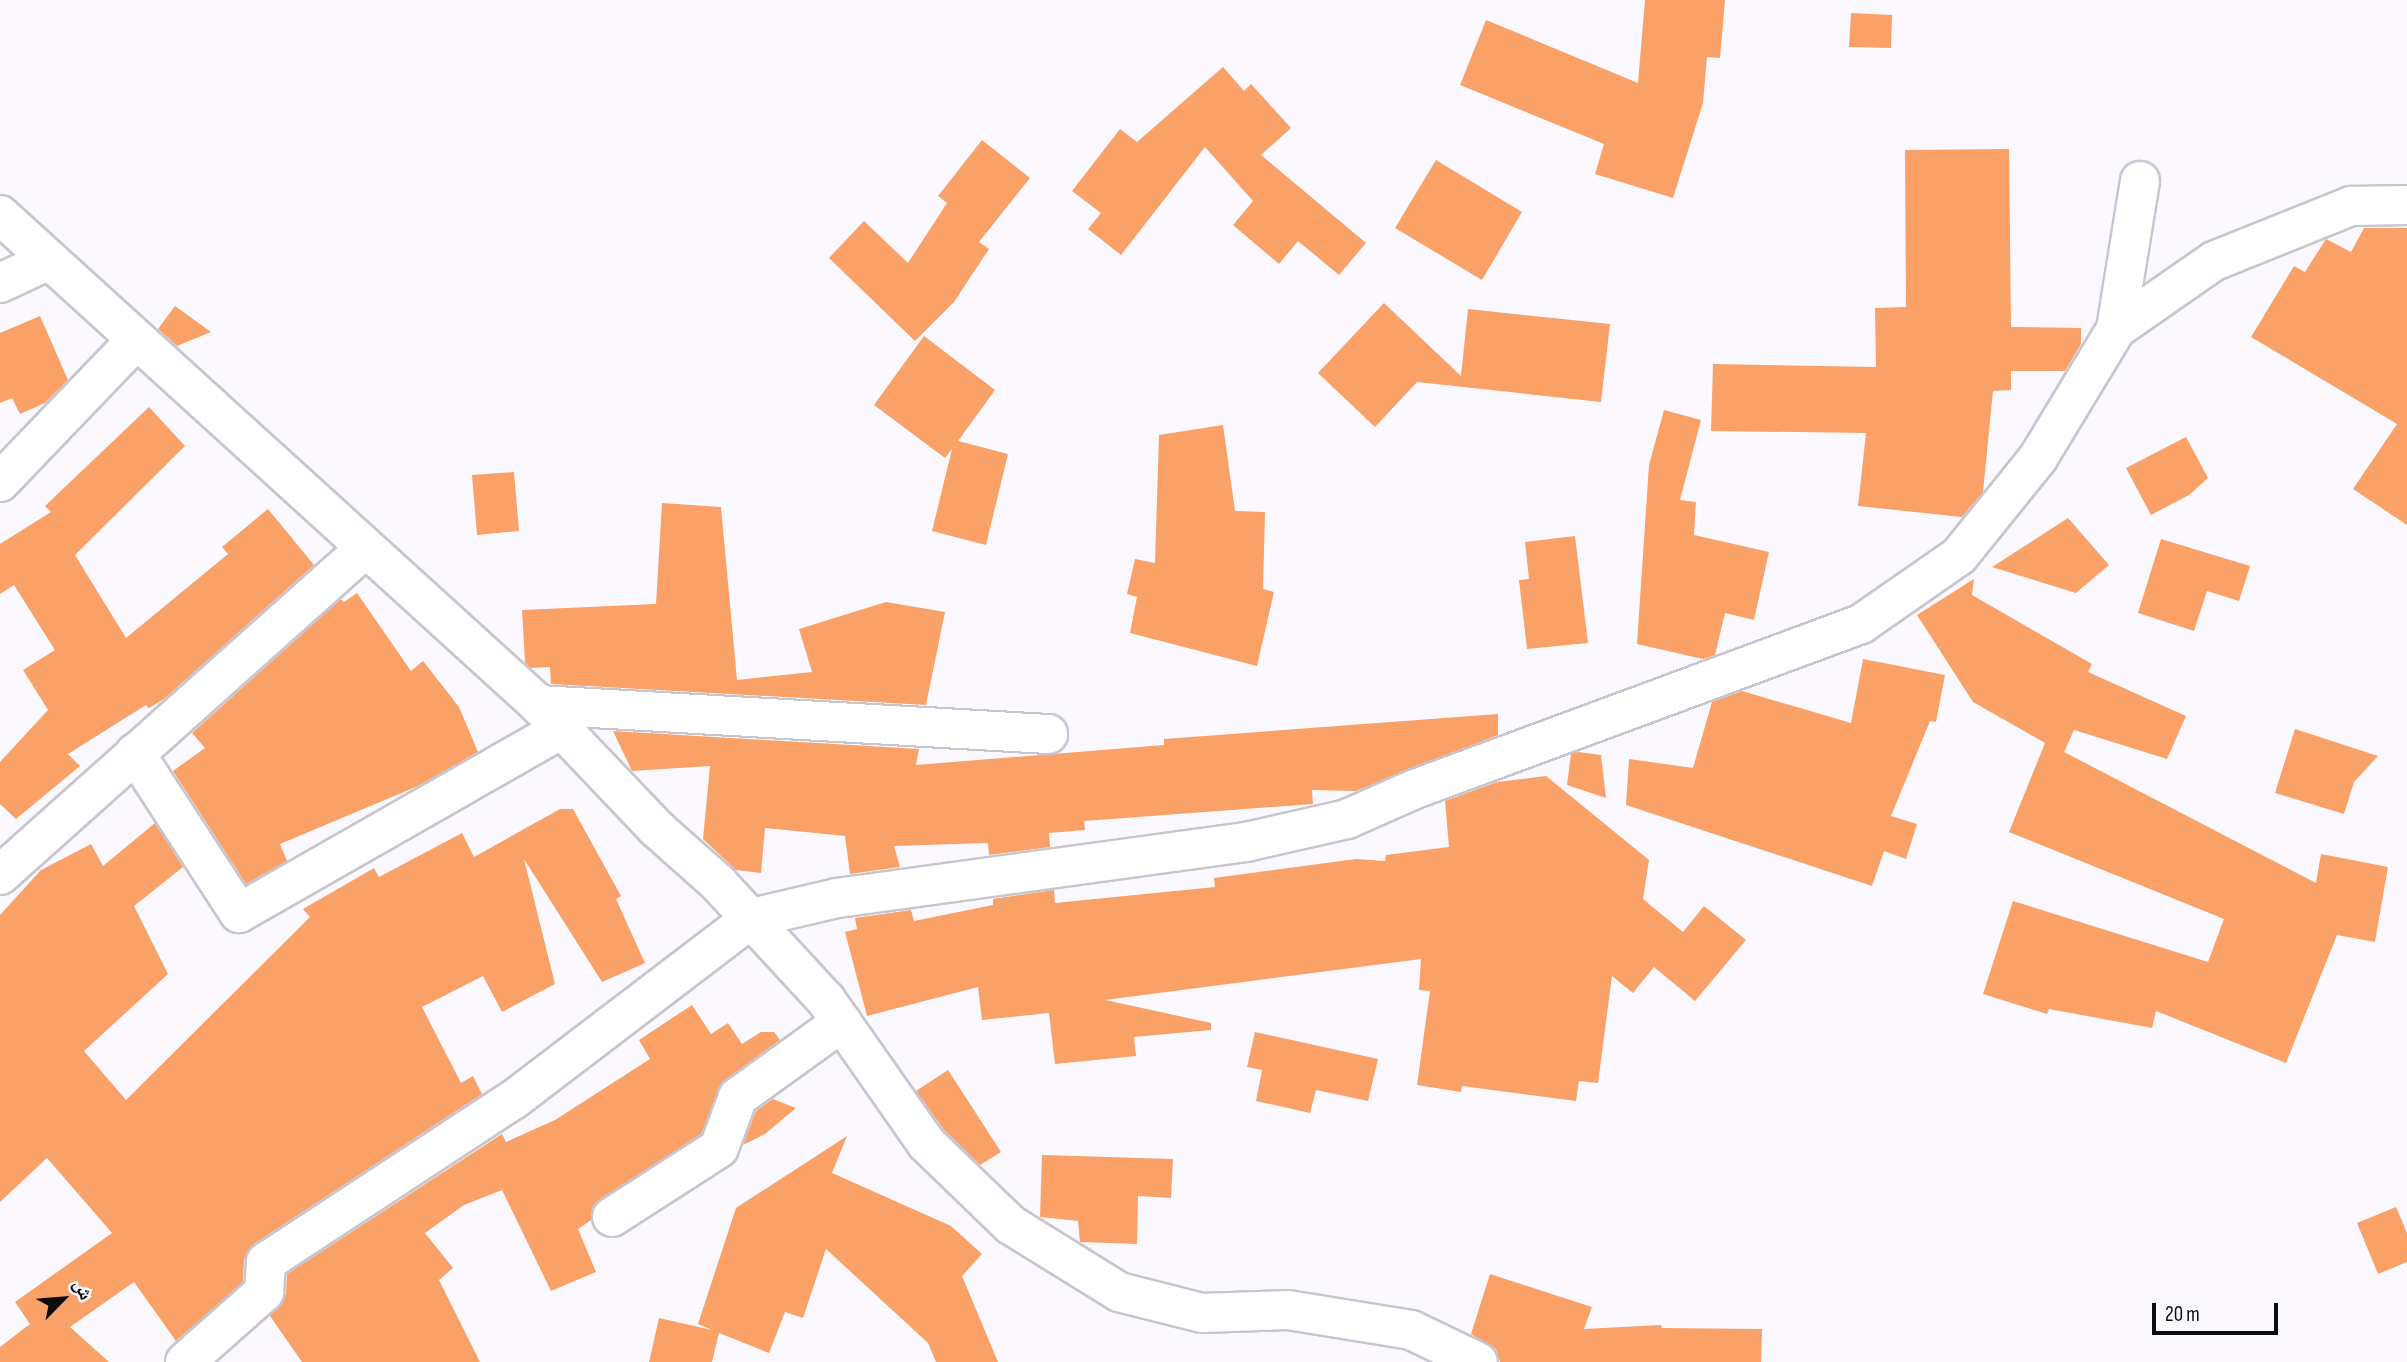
<!DOCTYPE html>
<html>
<head>
<meta charset="utf-8">
<style>
  body { margin:0 }
  #map { position:relative; width:2407px; height:1362px; overflow:hidden; background:#fbf9ff; font-family:"Sofia Sans Condensed","Noto Naskh Arabic",sans-serif }
  div>[style] { position:absolute }
  .building>* { inset:0; background:#f9a167 }
  .roads { filter:drop-shadow(2px 0 #c9c5cf) drop-shadow(-2px 0 #c9c5cf) drop-shadow(0 2px #c9c5cf) drop-shadow(0 -2px #c9c5cf) }
  .minor>* { height:38px; margin:-19px; padding:0 19px; transform-origin:19px; border-radius:19px; background:#fff }
  span { translate:-50% -50%; white-space:nowrap; text-align:center; line-height:1.15; -webkit-text-stroke:5px #fbf9ff; paint-order:stroke }
  .north { position:absolute; left:28px; top:1264px; width:70px; height:70px; -webkit-text-stroke:5px #fbf9ff; paint-order:stroke; rotate:65deg; font-size:19px; font-weight:700; line-height:28px; text-align:center; color:#0d0c0f }
  .north::after { content:''; display:block; margin:auto; width:24px; height:32px; background:#0d0c0f; clip-path:polygon(50% 0,100% 100%,50% 72%,0 100%) }
  .scale { position:absolute; left:2152px; top:1303px; width:126px; height:32px; box-sizing:border-box; border:4px solid #0d0c0f; border-top:0; padding-left:9px; font-size:21px; line-height:24px; white-space:nowrap; color:#0d0c0f; -webkit-text-stroke:5px #fbf9ff; paint-order:stroke }
</style>
</head>
<body>
<div id="map">
  <div class="building">
    <div style="clip-path:polygon(1645px 0,1725px 0,1720px 58px,1707px 57px,1703px 103px,1673px 198px,1595px 174px,1604px 144px,1460px 85px,1486px 20px,1638px 83px)"></div>
    <div style="clip-path:polygon(1851px 13px,1892px 15px,1891px 48px,1849px 47px)"></div>
    <div style="clip-path:polygon(1223px 67px,1244px 91px,1251px 84px,1291px 128px,1261px 155px,1366px 243px,1339px 275px,1298px 241px,1279px 264px,1233px 225px,1253px 201px,1205px 147px,1121px 255px,1088px 229px,1101px 213px,1072px 191px,1120px 129px,1137px 142px)"></div>
    <div style="clip-path:polygon(982px 140px,1030px 178px,979px 242px,989px 249px,954px 302px,915px 341px,829px 258px,864px 221px,908px 263px,947px 203px,938px 196px)"></div>
    <div style="clip-path:polygon(2009px 149px,2011px 327px,2081px 328px,2081px 344px,2065px 371px,2011px 371px,2011px 390px,1993px 391px,1983px 492px,1962px 517px,1858px 506px,1866px 433px,1711px 431px,1713px 364px,1876px 367px,1875px 308px,1906px 307px,1905px 150px)"></div>
    <div style="clip-path:polygon(1436px 160px,1522px 212px,1482px 280px,1395px 228px)"></div>
    <div style="clip-path:polygon(2364px 228px,2407px 228px,2407px 525px,2353px 489px,2397px 424px,2251px 337px,2294px 266px,2305px 272px,2326px 239px,2351px 252px)"></div>
    <div style="clip-path:polygon(1384px 303px,1461px 376px,1468px 309px,1610px 324px,1601px 402px,1417px 382px,1375px 427px,1318px 373px)"></div>
    <div style="clip-path:polygon(175px 306px,211px 332px,177px 346px,158px 329px)"></div>
    <div style="clip-path:polygon(40px 316px,68px 380px,45px 403px,20px 414px,12px 398px,0 403px,0 333px)"></div>
    <div style="clip-path:polygon(924px 336px,995px 390px,958px 441px,1008px 454px,986px 545px,932px 531px,952px 449px,945px 458px,874px 405px)"></div>
    <div style="clip-path:polygon(149px 407px,185px 446px,75px 555px,126px 638px,228px 554px,222px 547px,268px 509px,314px 565px,164px 699px,149px 708px,146px 705px,68px 754px,80px 766px,16px 819px,0 804px,0 762px,48px 710px,23px 670px,55px 650px,14px 585px,0 594px,0 544px,51px 512px,45px 506px)"></div>
    <div style="clip-path:polygon(1664px 410px,1701px 420px,1680px 500px,1696px 502px,1694px 535px,1769px 552px,1754px 620px,1725px 613px,1715px 655px,1703px 659px,1637px 644px,1649px 465px)"></div>
    <div style="clip-path:polygon(1223px 425px,1235px 511px,1265px 512px,1263px 589px,1274px 592px,1257px 666px,1130px 633px,1137px 597px,1127px 594px,1135px 559px,1155px 563px,1159px 435px)"></div>
    <div style="clip-path:polygon(2186px 437px,2208px 478px,2189px 495px,2151px 515px,2126px 468px)"></div>
    <div style="clip-path:polygon(514px 472px,519px 531px,477px 535px,472px 475px)"></div>
    <div style="clip-path:polygon(662px 503px,721px 507px,737px 680px,812px 672px,799px 629px,886px 602px,945px 612px,926px 705px,551px 684px,550px 667px,530px 668px,525px 662px,522px 610px,656px 604px)"></div>
    <div style="clip-path:polygon(2068px 518px,2109px 565px,2076px 593px,1992px 567px)"></div>
    <div style="clip-path:polygon(1575px 536px,1588px 643px,1527px 649px,1519px 580px,1529px 579px,1525px 542px)"></div>
    <div style="clip-path:polygon(2161px 539px,2250px 566px,2239px 601px,2207px 591px,2194px 631px,2138px 613px)"></div>
    <div style="clip-path:polygon(1974px 579px,1972px 595px,2092px 664px,2088px 672px,2186px 716px,2167px 759px,2074px 730px,2064px 752px,2316px 883px,2321px 854px,2388px 867px,2375px 942px,2337px 935px,2286px 1063px,2156px 1011px,2152px 1028px,2049px 1009px,2047px 1014px,1983px 994px,2013px 901px,2208px 962px,2224px 919px,2009px 832px,2045px 743px,1973px 702px,1917px 615px)"></div>
    <div style="clip-path:polygon(357px 593px,411px 671px,423px 661px,459px 707px,478px 752px,418px 786px,280px 844px,287px 861px,246px 884px,173px 771px,205px 748px,192px 733px,341px 599px,344px 602px)"></div>
    <div style="clip-path:polygon(1863px 659px,1945px 675px,1936px 722px,1930px 721px,1891px 816px,1917px 824px,1906px 859px,1884px 851px,1872px 886px,1626px 805px,1629px 759px,1693px 768px,1712px 702px,1742px 691px,1851px 723px)"></div>
    <div style="clip-path:polygon(1498px 714px,1498px 735px,1356px 791px,1312px 790px,1313px 804px,1084px 821px,1085px 830px,1049px 833px,1050px 847px,989px 855px,988px 843px,894px 846px,900px 867px,850px 874px,845px 836px,765px 828px,761px 873px,736px 870px,703px 839px,710px 766px,632px 771px,613px 731px,919px 749px,916px 765px,1164px 745px,1164px 739px)"></div>
    <div style="clip-path:polygon(2295px 729px,2378px 756px,2354px 782px,2344px 814px,2275px 793px)"></div>
    <div style="clip-path:polygon(1578px 752px,1601px 755px,1606px 798px,1567px 785px,1571px 754px)"></div>
    <div style="clip-path:polygon(1546px 776px,1649px 860px,1643px 899px,1683px 932px,1704px 906px,1746px 940px,1695px 1001px,1654px 967px,1633px 993px,1612px 976px,1598px 1083px,1579px 1081px,1576px 1101px,1462px 1086px,1461px 1092px,1417px 1085px,1430px 991px,1419px 990px,1421px 959px,1105px 1000px,1211px 1023px,1211px 1030px,1134px 1037px,1136px 1056px,1055px 1064px,1049px 1013px,982px 1020px,978px 987px,867px 1016px,845px 932px,857px 929px,855px 918px,911px 910px,914px 921px,993px 905px,993px 899px,1054px 890px,1055px 903px,1215px 887px,1214px 878px,1356px 859px,1385px 861px,1386px 855px,1449px 847px,1445px 801px,1497px 782px)"></div>
    <div style="clip-path:polygon(560px 809px,573px 809px,621px 896px,616px 899px,645px 963px,602px 982px,524px 859px,555px 984px,502px 1012px,483px 976px,422px 1007px,461px 1083px,473px 1076px,482px 1094px,254px 1244px,244px 1260px,243px 1282px,176px 1341px,134px 1282px,70px 1327px,109px 1362px,0 1362px,0 1347px,30px 1324px,15px 1302px,112px 1233px,47px 1158px,0 1202px,0 915px,41px 870px,91px 844px,103px 866px,155px 823px,183px 867px,134px 906px,168px 974px,84px 1051px,126px 1100px,310px 917px,303px 909px,374px 868px,379px 877px,462px 833px,474px 857px)"></div>
    <div style="clip-path:polygon(692px 1005px,711px 1034px,728px 1023px,742px 1044px,761px 1032px,774px 1032px,780px 1040px,725px 1080px,701px 1134px,593px 1206px,591px 1220px,578px 1229px,596px 1272px,551px 1291px,502px 1190px,464px 1205px,425px 1233px,453px 1268px,439px 1280px,480px 1362px,302px 1362px,270px 1316px,286px 1294px,287px 1274px,502px 1134px,506px 1142px,555px 1120px,650px 1059px,639px 1040px)"></div>
    <div style="clip-path:polygon(1255px 1032px,1378px 1059px,1368px 1101px,1316px 1090px,1310px 1113px,1256px 1101px,1262px 1070px,1247px 1067px)"></div>
    <div style="clip-path:polygon(948px 1070px,1001px 1152px,980px 1165px,944px 1130px,916px 1091px)"></div>
    <div style="clip-path:polygon(773px 1099px,796px 1108px,765px 1134px,743px 1145px,756px 1111px)"></div>
    <div style="clip-path:polygon(847px 1136px,832px 1173px,951px 1226px,982px 1254px,962px 1276px,998px 1362px,936px 1362px,928px 1343px,826px 1249px,803px 1318px,785px 1312px,769px 1353px,719px 1333px,712px 1362px,649px 1362px,659px 1318px,712px 1330px,698px 1324px,736px 1208px)"></div>
    <div style="clip-path:polygon(1042px 1155px,1173px 1159px,1171px 1198px,1138px 1196px,1137px 1244px,1080px 1242px,1078px 1221px,1040px 1217px)"></div>
    <div style="clip-path:polygon(2396px 1207px,2407px 1233px,2407px 1262px,2378px 1274px,2357px 1223px)"></div>
    <div style="clip-path:polygon(1490px 1274px,1592px 1307px,1584px 1329px,1661px 1325px,1662px 1328px,1762px 1329px,1761px 1362px,1500px 1362px,1496px 1349px,1471px 1334px)"></div>
  </div>
  <div class="roads">
    <div class="minor">
      <div style="left:0;top:215px;width:728px;rotate:42.27deg"></div>
      <div style="left:539px;top:705px;width:170px;rotate:46.4deg"></div>
      <div style="left:656px;top:828px;width:83px;rotate:41.6deg"></div>
      <div style="left:718px;top:883px;width:159px;rotate:47.3deg"></div>
      <div style="left:826px;top:1000px;width:176px;rotate:55deg"></div>
      <div style="left:927px;top:1144px;width:117px;rotate:44deg"></div>
      <div style="left:1011px;top:1225px;width:127px;rotate:31.8deg"></div>
      <div style="left:1119px;top:1292px;width:86px;rotate:14.2deg"></div>
      <div style="left:1202px;top:1313px;width:86px;rotate:-2deg"></div>
      <div style="left:1288px;top:1310px;width:125px;rotate:9.2deg"></div>
      <div style="left:1411px;top:1330px;width:74px;rotate:25.5deg"></div>
      <div style="left:0;top:283px;width:54px;rotate:-25.1deg"></div>
      <div style="left:2116px;top:329px;width:119px;rotate:-34.8deg"></div>
      <div style="left:2214px;top:261px;width:148px;rotate:-21.9deg"></div>
      <div style="left:2351px;top:206px;width:56px;rotate:-1deg"></div>
      <div style="left:0;top:482px;width:197px;rotate:-46.2deg"></div>
      <div style="left:539px;top:705px;width:510px;rotate:3.26deg"></div>
      <div style="left:135px;top:753px;width:191px;rotate:57deg"></div>
      <div style="left:239px;top:913px;width:372px;rotate:-29.7deg"></div>
      <div style="left:0;top:875px;width:487px;rotate:-41.8deg"></div>
      <div style="left:612px;top:1217px;width:127px;rotate:-32.8deg"></div>
      <div style="left:719px;top:1148px;width:54px;rotate:-69.6deg"></div>
      <div style="left:738px;top:1097px;width:128px;rotate:-35.8deg"></div>
      <div style="left:185px;top:1362px;width:106px;rotate:-41.5deg"></div>
      <div style="left:264px;top:1292px;width:30px;rotate:-86deg"></div>
      <div style="left:266px;top:1262px;width:295px;rotate:-33.3deg"></div>
      <div style="left:513px;top:1100px;width:300px;rotate:-37.3deg"></div>
      <div style="left:752px;top:918px;width:87px;rotate:-13.2deg"></div>
      <div style="left:837px;top:898px;width:413px;rotate:-7.8deg"></div>
      <div style="left:1246px;top:842px;width:104px;rotate:-12.8deg"></div>
      <div style="left:1347px;top:819px;width:74px;rotate:-23.8deg"></div>
      <div style="left:1415px;top:789px;width:476px;rotate:-20.3deg"></div>
      <div style="left:1861px;top:624px;width:119px;rotate:-34.8deg"></div>
      <div style="left:1959px;top:556px;width:126px;rotate:-51.1deg"></div>
      <div style="left:2038px;top:458px;width:151px;rotate:-58.8deg"></div>
      <div style="left:2116px;top:329px;width:150px;rotate:-80.8deg"></div>
    </div>
  </div>
  <div class="north">ش</div>
  <div class="scale">20 m</div>
</div>
</body>
</html>
